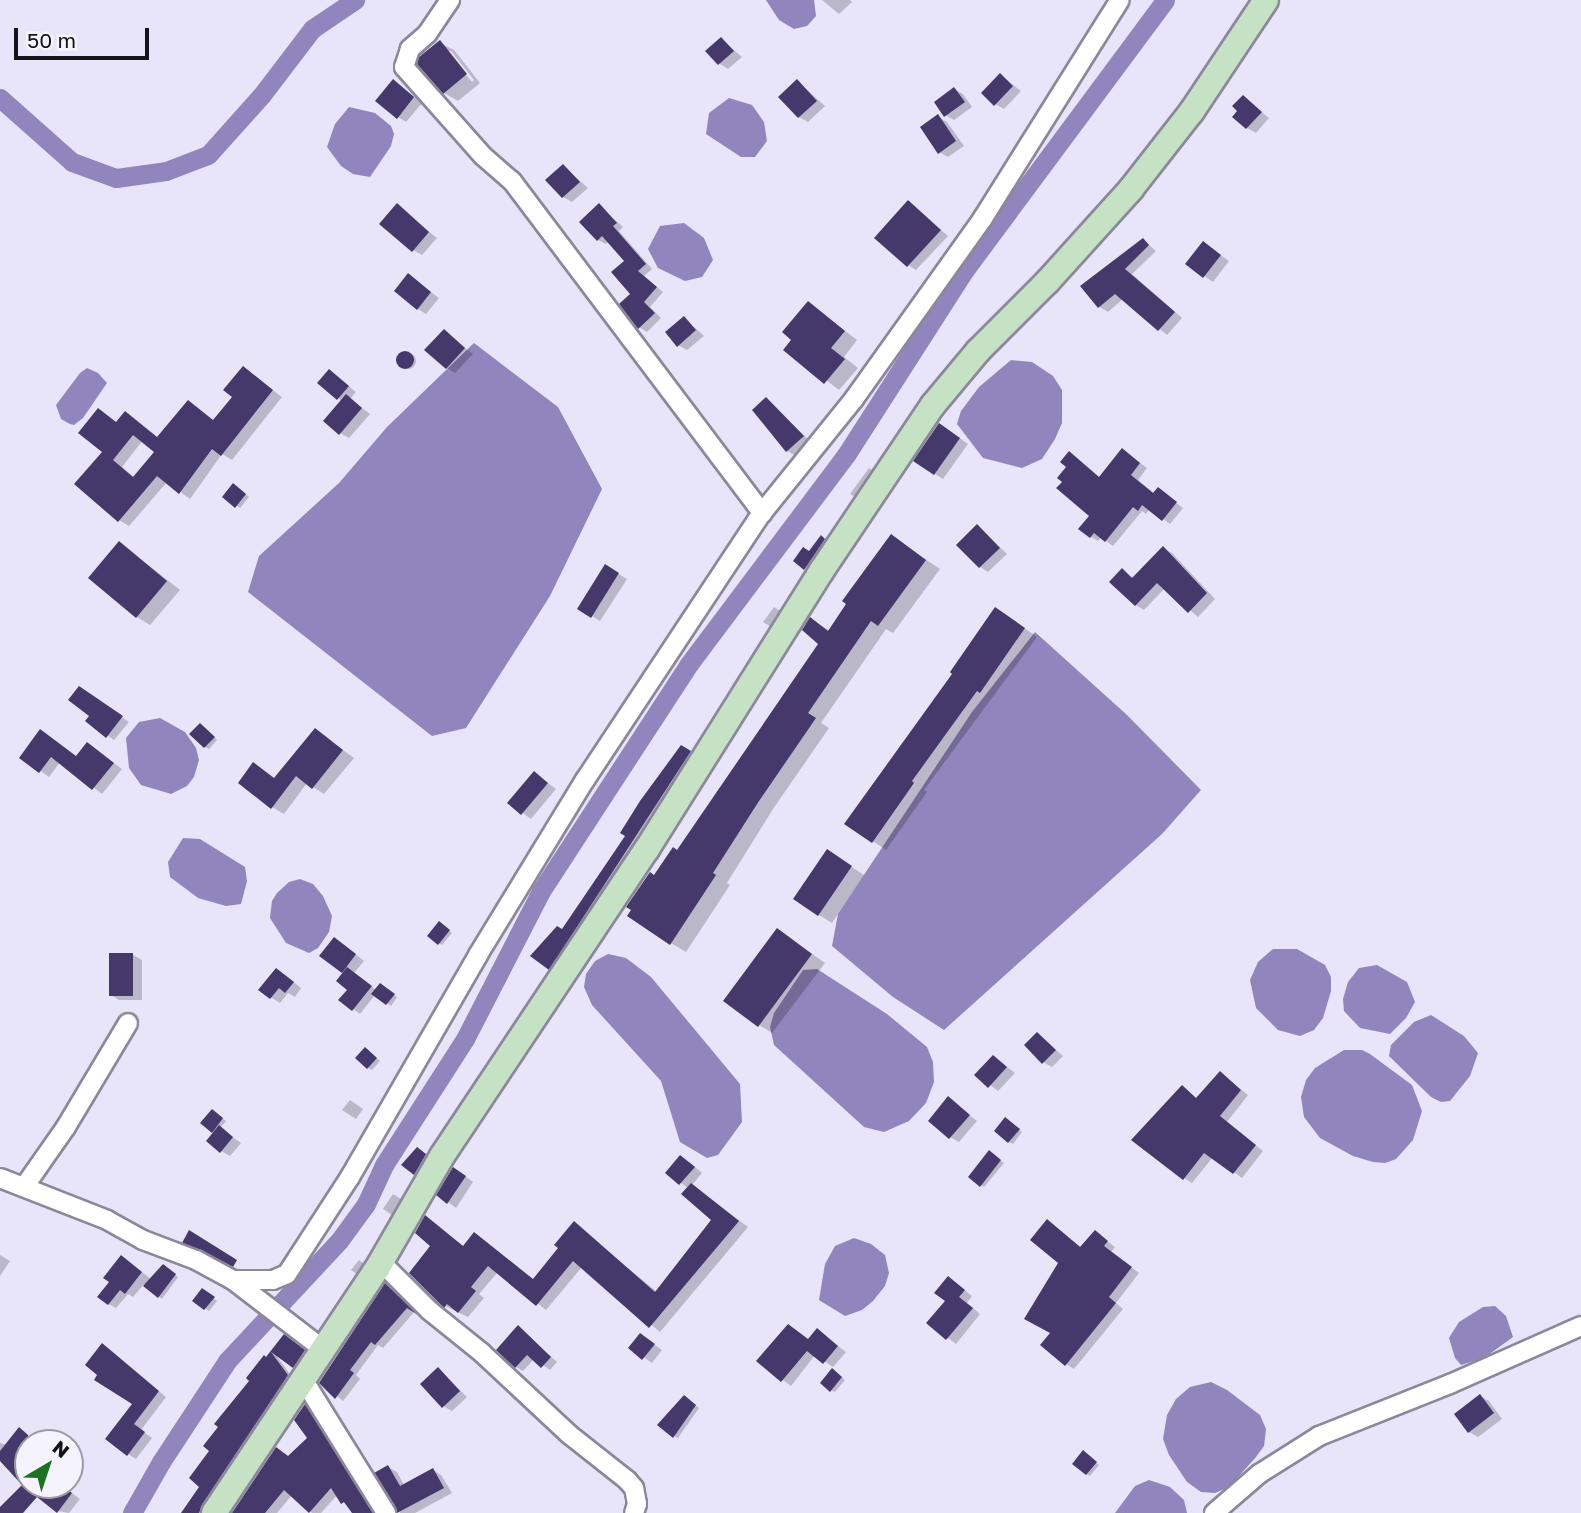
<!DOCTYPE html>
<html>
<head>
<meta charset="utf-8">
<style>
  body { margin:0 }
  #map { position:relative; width:1581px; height:1513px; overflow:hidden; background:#e8e5fa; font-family:"Golos Text",sans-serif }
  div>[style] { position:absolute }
  .water>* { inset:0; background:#9185be }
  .shadow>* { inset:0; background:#0003 }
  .round { border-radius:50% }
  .canal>* { height:19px; margin:-9.5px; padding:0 9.5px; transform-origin:9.5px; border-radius:9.5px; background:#9185be }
  .building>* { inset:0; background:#45396b }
  .roads { filter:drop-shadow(2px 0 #8c889b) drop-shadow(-2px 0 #8c889b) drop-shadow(0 2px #8c889b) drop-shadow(0 -2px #8c889b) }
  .street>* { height:18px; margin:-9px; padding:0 9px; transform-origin:9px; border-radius:9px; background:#fff }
  .secondary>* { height:24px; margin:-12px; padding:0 12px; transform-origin:12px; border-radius:12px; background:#c5e2c5 }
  span { translate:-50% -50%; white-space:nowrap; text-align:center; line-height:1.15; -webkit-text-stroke:7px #f5f4fc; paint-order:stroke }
  .north { position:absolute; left:14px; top:1429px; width:70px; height:70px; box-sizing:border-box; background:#f5f4fc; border:2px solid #9b9aa2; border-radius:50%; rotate:39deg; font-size:19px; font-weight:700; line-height:28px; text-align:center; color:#14131a }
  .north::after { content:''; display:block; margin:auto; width:24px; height:32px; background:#1b731f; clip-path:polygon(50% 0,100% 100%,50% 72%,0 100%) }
  .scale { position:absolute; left:14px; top:28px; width:135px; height:32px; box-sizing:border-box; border:4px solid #14131a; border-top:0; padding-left:9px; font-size:21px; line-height:24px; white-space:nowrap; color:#14131a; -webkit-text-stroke:5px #f5f4fc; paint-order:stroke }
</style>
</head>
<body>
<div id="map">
  <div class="water">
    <div style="clip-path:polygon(766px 0,814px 0,816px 16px,807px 26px,794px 29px,779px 20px)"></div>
    <div style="clip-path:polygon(729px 98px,752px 105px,764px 122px,767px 141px,755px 157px,741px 157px,706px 134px,709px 113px)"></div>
    <div style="clip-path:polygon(349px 107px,375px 113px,391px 126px,394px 134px,391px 146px,370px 177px,353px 174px,341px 166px,327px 147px,335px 124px)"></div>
    <div style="clip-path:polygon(684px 223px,704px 238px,713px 260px,702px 277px,685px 281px,658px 268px,648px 249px,660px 226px)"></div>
    <div style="clip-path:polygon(474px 343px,558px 407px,602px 489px,550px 596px,466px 728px,432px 736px,248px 592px,259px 556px,339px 483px,387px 427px)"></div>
    <div style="clip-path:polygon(1011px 360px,1032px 362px,1053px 376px,1062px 390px,1062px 423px,1055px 439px,1042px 459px,1022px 468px,983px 458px,957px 424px,961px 411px,979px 387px)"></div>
    <div style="clip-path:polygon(87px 368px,98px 373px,107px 383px,83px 418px,74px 425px,70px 424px,61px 419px,56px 405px,80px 373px)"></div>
    <div style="clip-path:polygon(1035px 632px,1127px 715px,1201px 790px,1162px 834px,944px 1030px,893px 997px,832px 946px,838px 914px,972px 712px)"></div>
    <div style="clip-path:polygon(160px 718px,185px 732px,196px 748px,199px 760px,194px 777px,187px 786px,171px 794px,141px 785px,129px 768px,126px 738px,139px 722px)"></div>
    <div style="clip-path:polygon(183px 838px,200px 839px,245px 867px,247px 881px,241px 904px,226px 906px,198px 898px,170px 877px,168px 862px)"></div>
    <div style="clip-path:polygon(300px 879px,313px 884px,323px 896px,332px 916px,329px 932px,318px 948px,309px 953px,286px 943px,270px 918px,272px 901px,277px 893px,289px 882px)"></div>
    <div style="clip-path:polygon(1273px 949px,1297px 949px,1325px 965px,1331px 977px,1331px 991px,1323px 1018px,1314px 1030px,1300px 1036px,1278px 1030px,1256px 1008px,1250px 980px,1258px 962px)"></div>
    <div style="clip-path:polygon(608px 954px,626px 958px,651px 977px,740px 1084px,742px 1122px,718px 1155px,707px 1158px,680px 1142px,661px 1081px,592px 1005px,584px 987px,586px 974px,595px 961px)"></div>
    <div style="clip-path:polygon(1377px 965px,1407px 982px,1415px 1002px,1406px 1018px,1390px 1034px,1360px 1028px,1344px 1011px,1343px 999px,1348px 982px,1359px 968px)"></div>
    <div style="clip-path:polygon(817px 969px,887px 1014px,927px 1047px,933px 1062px,934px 1082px,926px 1103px,909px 1121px,884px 1132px,864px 1127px,774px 1045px,770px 1027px,774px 1013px,803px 970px)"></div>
    <div style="clip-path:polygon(1431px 1015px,1464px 1036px,1478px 1053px,1470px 1076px,1450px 1101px,1441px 1102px,1431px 1097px,1389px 1056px,1391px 1045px,1414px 1022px)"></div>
    <div style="clip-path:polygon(1344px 1050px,1362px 1050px,1370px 1054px,1412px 1085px,1422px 1111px,1413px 1140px,1396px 1159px,1385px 1163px,1373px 1162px,1353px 1156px,1320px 1138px,1304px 1117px,1301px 1097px,1306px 1080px,1315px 1068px)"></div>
    <div style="clip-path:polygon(854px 1238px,871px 1244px,885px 1255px,889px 1273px,885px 1286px,873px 1301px,862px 1310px,845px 1316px,819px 1300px,825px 1264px,835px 1246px)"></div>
    <div style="clip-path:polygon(1495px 1306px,1506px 1316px,1513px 1337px,1484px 1358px,1461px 1365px,1455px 1358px,1449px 1338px,1459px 1322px,1483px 1307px)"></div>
    <div style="clip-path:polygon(1211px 1382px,1227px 1390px,1260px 1415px,1266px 1429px,1264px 1446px,1256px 1457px,1229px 1487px,1215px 1493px,1201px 1492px,1187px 1482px,1169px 1455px,1163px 1439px,1167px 1415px,1176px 1399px,1190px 1387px)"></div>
    <div style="clip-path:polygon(1149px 1480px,1170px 1487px,1184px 1500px,1187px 1513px,1115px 1513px,1135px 1486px)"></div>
  </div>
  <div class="shadow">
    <div style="clip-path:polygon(822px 0,850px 0,852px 2px,839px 14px)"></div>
    <div style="clip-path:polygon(721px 39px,742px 57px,728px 69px,720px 64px)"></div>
    <div style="clip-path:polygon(evenodd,440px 43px,454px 50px,480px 83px,458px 101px,444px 93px,440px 43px,446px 51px,451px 51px,474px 80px,472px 82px,446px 51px)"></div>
    <div style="clip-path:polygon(1000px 75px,1021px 91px,1004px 109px,995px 104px)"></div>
    <div style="clip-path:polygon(797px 81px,825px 106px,808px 122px,799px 117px)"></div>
    <div style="clip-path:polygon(402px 87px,422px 103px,406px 122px,398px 117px)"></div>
    <div style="clip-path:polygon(954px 89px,963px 94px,972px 107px,954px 120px,945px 115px)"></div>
    <div style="clip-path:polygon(1243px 97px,1269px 118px,1256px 133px,1247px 128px,1240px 111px)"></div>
    <div style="clip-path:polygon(938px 117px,947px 122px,964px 146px,948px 157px,939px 152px)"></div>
    <div style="clip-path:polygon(563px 166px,588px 188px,572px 202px,563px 197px)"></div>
    <div style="clip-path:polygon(909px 203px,948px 236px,916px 270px,908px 265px)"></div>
    <div style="clip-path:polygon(397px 206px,437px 238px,422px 255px,413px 250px)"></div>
    <div style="clip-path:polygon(599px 206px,623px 227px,619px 231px,652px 269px,644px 276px,663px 292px,650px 307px,661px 318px,647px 332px,639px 327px,626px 261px,609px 241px,606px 244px,598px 240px)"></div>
    <div style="clip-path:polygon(1143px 240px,1156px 251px,1132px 274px,1182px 318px,1167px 335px,1123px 299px,1108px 312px,1100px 307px,1083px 287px)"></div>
    <div style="clip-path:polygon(1203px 243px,1229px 261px,1213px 282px,1187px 264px)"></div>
    <div style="clip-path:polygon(409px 276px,439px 298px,426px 314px,418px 309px)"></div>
    <div style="clip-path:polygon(809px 303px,857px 340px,844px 357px,858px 368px,839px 390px,786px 349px,794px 340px)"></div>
    <div style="clip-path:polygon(684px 318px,704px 336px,687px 350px,678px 345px)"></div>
    <div style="clip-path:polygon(444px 331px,473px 354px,455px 373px,447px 368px)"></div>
    <div class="round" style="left:400px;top:353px;width:16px;height:16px"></div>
    <div style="clip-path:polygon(evenodd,243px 368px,282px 397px,232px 460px,222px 454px,190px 499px,167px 482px,129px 526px,119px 520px,104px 451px,125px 413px,158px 438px,188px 402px,214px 421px,234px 397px,243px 368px,143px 440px,157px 452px,135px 478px,122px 467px,143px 440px)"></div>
    <div style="clip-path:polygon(329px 371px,356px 392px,350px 399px,370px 414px,349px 438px,340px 433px,342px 401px,338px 398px)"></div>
    <div style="clip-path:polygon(766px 399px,811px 442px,796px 456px,787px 451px)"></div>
    <div style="clip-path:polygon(948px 430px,968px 444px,943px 479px,935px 474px)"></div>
    <div style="clip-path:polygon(1069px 454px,1100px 478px,1130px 455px,1147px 468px,1138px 480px,1155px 494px,1159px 489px,1183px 508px,1170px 524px,1150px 509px,1146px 514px,1142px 511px,1113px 546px,1101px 537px,1098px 541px,1091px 537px,1091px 516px,1064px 482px)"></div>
    <div style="clip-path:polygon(869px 468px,880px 475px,862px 501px,850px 494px)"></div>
    <div style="clip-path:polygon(237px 487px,249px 497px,240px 508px,224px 496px)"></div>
    <div style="clip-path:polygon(978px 526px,1007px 554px,988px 572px,980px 567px)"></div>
    <div style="clip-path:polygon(891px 536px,940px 569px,893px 633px,886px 629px,821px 723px,829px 728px,773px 809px,727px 883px,730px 885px,686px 952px,671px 943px,655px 877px,678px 852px,821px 644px,811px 619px,830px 631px)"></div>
    <div style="clip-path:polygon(822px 538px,831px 543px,812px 572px,795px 561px,810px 553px)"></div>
    <div style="clip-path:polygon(120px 543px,180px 590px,150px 625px,137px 617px)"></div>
    <div style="clip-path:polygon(1163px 548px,1172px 553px,1215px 599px,1198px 617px,1165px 588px,1144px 610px,1136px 605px,1122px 571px,1134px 578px)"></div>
    <div style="clip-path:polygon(605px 566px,627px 579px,600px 621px,579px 608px)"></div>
    <div style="clip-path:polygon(774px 607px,782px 612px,778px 631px,763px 622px)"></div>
    <div style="clip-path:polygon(1009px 617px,1037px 637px,924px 790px,927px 792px,886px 850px,846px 823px)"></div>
    <div style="clip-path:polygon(86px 693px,129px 722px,114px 740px,87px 721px,91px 716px)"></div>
    <div style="clip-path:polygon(204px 727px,217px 740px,209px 749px,205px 747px)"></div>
    <div style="clip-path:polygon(315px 730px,354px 758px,324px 794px,307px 783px,284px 814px,272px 807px,276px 779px)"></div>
    <div style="clip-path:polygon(40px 731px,77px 758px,88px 744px,122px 769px,102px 794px,60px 762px,49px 777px,21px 757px)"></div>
    <div style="clip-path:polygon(681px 747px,698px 757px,558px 973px,550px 968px)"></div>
    <div style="clip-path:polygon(534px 773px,556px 789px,531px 819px,509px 803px)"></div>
    <div style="clip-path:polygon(841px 860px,864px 875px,832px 923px,819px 915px)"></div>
    <div style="clip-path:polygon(443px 926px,452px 933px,442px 945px,439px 943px)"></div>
    <div style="clip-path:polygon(778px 930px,825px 963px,772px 1033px,759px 1025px)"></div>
    <div style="clip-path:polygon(343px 944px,364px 961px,354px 973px,376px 990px,384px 987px,397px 997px,391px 1006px,375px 995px,360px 1014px,341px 1000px,349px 989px,345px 973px,321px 955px)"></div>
    <div style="clip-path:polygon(133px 955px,142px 960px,142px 1000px,119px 1000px,111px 995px)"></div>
    <div style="clip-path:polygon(285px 975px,301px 988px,295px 997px,288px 993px,280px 1003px,260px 990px)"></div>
    <div style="clip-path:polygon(1037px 1034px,1063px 1056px,1052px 1067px,1043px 1062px)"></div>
    <div style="clip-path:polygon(369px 1051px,380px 1061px,372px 1070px,368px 1068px)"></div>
    <div style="clip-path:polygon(994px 1057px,1015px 1073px,998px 1091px,977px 1075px)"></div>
    <div style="clip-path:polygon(1220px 1073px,1248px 1095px,1227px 1122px,1263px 1151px,1242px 1178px,1213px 1157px,1192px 1183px,1184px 1178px,1182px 1088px,1198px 1099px)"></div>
    <div style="clip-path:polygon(948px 1099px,977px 1121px,959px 1142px,950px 1137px)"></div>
    <div style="clip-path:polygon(350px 1100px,363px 1109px,356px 1119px,342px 1110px)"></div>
    <div style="clip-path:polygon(216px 1113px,226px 1121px,220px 1128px,241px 1143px,230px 1156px,221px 1151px,213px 1131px)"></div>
    <div style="clip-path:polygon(1009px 1121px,1022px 1132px,1013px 1144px,1009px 1142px)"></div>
    <div style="clip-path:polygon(418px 1149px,434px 1160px,423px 1179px,404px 1165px)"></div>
    <div style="clip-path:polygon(993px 1155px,1004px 1163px,984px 1187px,981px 1185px)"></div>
    <div style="clip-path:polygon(689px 1162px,702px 1173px,692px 1185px,748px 1227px,660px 1332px,582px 1267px,546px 1310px,498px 1272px,479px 1294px,484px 1298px,468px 1317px,445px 1306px,426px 1217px,464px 1247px,534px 1280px,560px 1248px,574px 1224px,657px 1292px,714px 1219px,688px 1188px,667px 1173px)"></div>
    <div style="clip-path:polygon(462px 1174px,473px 1182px,456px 1208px,439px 1195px)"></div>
    <div style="clip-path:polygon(393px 1194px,409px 1204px,399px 1220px,383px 1209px)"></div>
    <div style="clip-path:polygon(1048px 1221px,1082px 1248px,1095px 1232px,1115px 1247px,1111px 1252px,1139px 1273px,1116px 1303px,1123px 1309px,1074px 1369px,1066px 1364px,1052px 1333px,1061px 1263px)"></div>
    <div style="clip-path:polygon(0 1255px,10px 1261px,0 1276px)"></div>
    <div style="clip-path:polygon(359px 1260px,366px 1265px,359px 1276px,351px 1270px)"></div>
    <div style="clip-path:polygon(129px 1262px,151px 1279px,167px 1268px,178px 1277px,162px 1299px,144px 1284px,133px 1297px,128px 1294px,116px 1308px,109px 1304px)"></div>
    <div style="clip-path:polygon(949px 1278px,972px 1296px,967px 1303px,980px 1314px,956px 1344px,928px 1323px,947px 1301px)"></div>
    <div style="clip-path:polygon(386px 1285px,415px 1311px,383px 1348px,378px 1345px,356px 1375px,360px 1379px,343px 1401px,321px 1383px)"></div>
    <div style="clip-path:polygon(206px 1292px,217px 1301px,209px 1311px,195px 1301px)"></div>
    <div style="clip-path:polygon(789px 1326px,809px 1340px,817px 1330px,846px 1352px,833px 1367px,815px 1355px,791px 1386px,758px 1361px)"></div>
    <div style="clip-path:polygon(518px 1327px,557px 1362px,550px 1370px,534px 1359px,523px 1371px,516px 1367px)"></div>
    <div style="clip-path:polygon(641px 1335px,662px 1350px,652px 1363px,630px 1348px)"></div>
    <div style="clip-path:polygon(285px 1336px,312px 1355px,302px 1371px,276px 1355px,295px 1381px,209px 1513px,184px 1513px,202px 1486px,212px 1451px,267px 1359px)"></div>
    <div style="clip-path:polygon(102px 1345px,166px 1397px,141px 1430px,152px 1438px,136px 1459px,128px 1454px,134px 1403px,100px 1375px)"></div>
    <div style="clip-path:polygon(438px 1369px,467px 1397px,452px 1411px,443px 1406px)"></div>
    <div style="clip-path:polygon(836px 1372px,845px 1380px,835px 1392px,831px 1390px)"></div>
    <div style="clip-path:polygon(1480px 1396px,1489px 1401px,1502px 1419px,1478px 1437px,1469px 1432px)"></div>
    <div style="clip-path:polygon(688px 1399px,699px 1408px,678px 1438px,674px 1436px)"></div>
    <div style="clip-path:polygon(305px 1406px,313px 1410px,377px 1513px,354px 1513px,337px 1495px,321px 1513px,312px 1513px,292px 1495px,277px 1513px,232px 1513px,309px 1438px)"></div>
    <div style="clip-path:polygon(19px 1430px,32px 1438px,37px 1433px,52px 1443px,28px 1443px,28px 1485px,61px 1485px,80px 1499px,69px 1513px,58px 1511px,24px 1485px,0 1458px,0 1443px,7px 1445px)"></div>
    <div style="clip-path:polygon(70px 1447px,80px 1455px,70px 1468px)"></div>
    <div style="clip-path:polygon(1087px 1455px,1099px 1465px,1090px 1476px,1087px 1474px)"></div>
    <div style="clip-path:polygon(388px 1467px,397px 1472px,404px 1485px,433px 1470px,441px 1475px,452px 1493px,415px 1513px,400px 1513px)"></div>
  </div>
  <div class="canal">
    <div style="left:0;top:98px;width:96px;rotate:41.6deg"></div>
    <div style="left:72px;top:162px;width:47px;rotate:20deg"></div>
    <div style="left:116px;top:178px;width:50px;rotate:-8deg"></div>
    <div style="left:166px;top:171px;width:45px;rotate:-20.9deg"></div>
    <div style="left:208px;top:155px;width:79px;rotate:-48.1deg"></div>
    <div style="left:261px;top:96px;width:84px;rotate:-52.7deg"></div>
    <div style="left:312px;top:29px;width:52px;rotate:-34deg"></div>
    <div style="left:132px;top:1513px;width:59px;rotate:-60.4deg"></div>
    <div style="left:161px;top:1462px;width:121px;rotate:-56.8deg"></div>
    <div style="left:227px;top:1361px;width:164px;rotate:-47deg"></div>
    <div style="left:339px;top:1241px;width:46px;rotate:-53.9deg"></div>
    <div style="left:366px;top:1204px;width:43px;rotate:-65.2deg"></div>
    <div style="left:384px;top:1165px;width:150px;rotate:-57.3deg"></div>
    <div style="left:465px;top:1039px;width:166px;rotate:-62.8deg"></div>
    <div style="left:541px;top:891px;width:271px;rotate:-56.9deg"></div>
    <div style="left:689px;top:664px;width:261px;rotate:-53.1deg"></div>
    <div style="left:846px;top:455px;width:219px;rotate:-57.3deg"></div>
    <div style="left:964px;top:271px;width:337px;rotate:-53.4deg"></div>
  </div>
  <div class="building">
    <div style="clip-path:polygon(721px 37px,734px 51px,718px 65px,705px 51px)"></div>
    <div style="clip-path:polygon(440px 40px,467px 74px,443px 94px,417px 64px,419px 57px)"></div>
    <div style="clip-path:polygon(1000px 73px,1013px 86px,994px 106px,981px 93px)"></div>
    <div style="clip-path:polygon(393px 79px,414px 97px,397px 119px,375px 101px)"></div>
    <div style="clip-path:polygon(797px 79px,817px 101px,798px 118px,778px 97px)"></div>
    <div style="clip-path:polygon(954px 87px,965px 102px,944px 117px,934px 102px)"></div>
    <div style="clip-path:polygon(1243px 95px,1262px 112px,1246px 129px,1232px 117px,1237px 111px,1232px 106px)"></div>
    <div style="clip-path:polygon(938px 114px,956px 141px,938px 154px,920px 127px)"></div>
    <div style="clip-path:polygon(563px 164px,580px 182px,562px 198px,545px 180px)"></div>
    <div style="clip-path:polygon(908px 200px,941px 230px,907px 267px,874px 238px)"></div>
    <div style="clip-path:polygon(397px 203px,429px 232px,412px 252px,379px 224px)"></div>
    <div style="clip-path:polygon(599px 203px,617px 223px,613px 226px,646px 264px,638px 271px,657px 287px,644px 302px,655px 313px,638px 329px,619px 304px,630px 294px,611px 272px,624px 261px,602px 236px,597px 241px,579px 222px)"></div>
    <div style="clip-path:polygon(1143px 238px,1149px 245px,1125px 269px,1175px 312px,1158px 331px,1115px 294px,1098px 308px,1080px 286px)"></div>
    <div style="clip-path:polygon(1203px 241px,1221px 255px,1203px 278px,1185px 264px)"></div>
    <div style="clip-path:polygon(408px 273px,431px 292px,417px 310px,394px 291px)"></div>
    <div style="clip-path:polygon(808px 301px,845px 331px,831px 348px,845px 359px,824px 384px,783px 350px,791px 340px,782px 332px)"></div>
    <div style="clip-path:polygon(684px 316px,696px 330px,677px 347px,665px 332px)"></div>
    <div style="clip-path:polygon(444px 329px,465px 348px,446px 369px,424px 350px)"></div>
    <div class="round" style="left:396px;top:351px;width:18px;height:18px"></div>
    <div style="clip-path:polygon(evenodd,243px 366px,273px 390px,221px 456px,212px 449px,179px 494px,157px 476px,118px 522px,74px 484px,102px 452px,78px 433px,98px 408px,116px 422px,125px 411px,157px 437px,188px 400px,213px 420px,232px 397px,223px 390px,243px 366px,133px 435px,154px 452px,133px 477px,113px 460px,133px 435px)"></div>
    <div style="clip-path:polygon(329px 369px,349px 386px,337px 400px,317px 383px)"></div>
    <div style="clip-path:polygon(346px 394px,362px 408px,339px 435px,323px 421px)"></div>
    <div style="clip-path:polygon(766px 397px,804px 436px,786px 452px,752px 410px)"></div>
    <div style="clip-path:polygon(939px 423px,960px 438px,934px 475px,913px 461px)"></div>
    <div style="clip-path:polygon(1122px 448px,1140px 463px,1131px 475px,1153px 493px,1158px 487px,1177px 502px,1162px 521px,1142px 505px,1138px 511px,1133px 507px,1105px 542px,1094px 533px,1090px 538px,1078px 529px,1089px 516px,1056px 488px,1062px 482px,1057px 478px,1066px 467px,1060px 462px,1069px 451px,1099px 477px)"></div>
    <div style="clip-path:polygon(233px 483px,246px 494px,235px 508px,222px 497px)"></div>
    <div style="clip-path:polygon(977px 524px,1000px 548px,979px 568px,956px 545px)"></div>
    <div style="clip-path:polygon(891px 534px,926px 560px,878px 626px,871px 621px,808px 713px,816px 718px,759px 801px,713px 873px,716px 875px,670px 945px,627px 916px,631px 910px,626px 907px,650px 872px,654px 875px,673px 847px,677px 850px,818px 644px,802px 630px,810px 617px,828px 631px,846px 604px,842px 601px)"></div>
    <div style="clip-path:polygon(821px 535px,825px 539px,804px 570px,793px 561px,803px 547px,809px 551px)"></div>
    <div style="clip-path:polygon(119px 541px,167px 581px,136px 618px,88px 578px)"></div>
    <div style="clip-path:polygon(1163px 546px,1207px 593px,1188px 613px,1157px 583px,1135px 606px,1109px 582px,1122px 568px,1132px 578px)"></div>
    <div style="clip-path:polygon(605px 564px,619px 573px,591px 618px,577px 609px)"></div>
    <div style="clip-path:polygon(995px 607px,1025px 628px,980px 693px,977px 691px,912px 781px,914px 783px,872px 843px,844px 824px,952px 674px,950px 672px)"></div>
    <div style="clip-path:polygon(79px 686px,123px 716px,106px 738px,85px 721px,89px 716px,68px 700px)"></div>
    <div style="clip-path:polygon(200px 723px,215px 737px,204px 748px,189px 734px)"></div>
    <div style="clip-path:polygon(315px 728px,343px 750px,312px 789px,296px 776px,271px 809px,238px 783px,253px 762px,274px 778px)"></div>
    <div style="clip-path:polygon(40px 729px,76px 756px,87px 742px,114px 763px,92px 790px,51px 757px,39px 773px,19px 758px)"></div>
    <div style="clip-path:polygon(681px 745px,691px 751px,549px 970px,530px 956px,557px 926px,562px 929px,625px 836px,620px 833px,640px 801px)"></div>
    <div style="clip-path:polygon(534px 771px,548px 783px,521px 815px,507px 803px)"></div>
    <div style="clip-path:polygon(827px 849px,852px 866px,818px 916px,793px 899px)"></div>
    <div style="clip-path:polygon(439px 921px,450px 930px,438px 945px,427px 936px)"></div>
    <div style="clip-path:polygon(777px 928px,812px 954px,758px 1027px,723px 1001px)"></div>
    <div style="clip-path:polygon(334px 937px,356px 954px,342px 973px,319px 956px)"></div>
    <div style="clip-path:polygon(109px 953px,133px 953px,133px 996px,109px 996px)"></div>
    <div style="clip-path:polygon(347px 967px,372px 986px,352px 1011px,338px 1000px,347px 990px,336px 981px)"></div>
    <div style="clip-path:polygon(276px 968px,294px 982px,285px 993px,279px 988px,270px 999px,258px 990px)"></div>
    <div style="clip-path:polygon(380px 983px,395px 994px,386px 1005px,371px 994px)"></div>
    <div style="clip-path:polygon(1037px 1032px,1056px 1050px,1042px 1064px,1024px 1045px)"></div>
    <div style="clip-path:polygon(365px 1047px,377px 1058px,367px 1069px,355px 1058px)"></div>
    <div style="clip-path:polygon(993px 1055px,1007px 1067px,988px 1088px,974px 1075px)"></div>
    <div style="clip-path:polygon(1220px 1071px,1241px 1090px,1220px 1116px,1256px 1145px,1233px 1174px,1204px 1153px,1183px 1180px,1131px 1140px,1182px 1085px,1196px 1098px)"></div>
    <div style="clip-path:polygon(948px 1096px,970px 1115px,949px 1139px,928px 1121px)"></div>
    <div style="clip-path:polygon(212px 1109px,223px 1118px,212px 1133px,200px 1123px)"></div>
    <div style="clip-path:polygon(1005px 1117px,1020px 1129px,1008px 1143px,994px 1131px)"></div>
    <div style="clip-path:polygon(219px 1125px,233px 1137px,220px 1153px,206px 1141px)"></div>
    <div style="clip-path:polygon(417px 1147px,426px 1154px,414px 1175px,401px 1165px)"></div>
    <div style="clip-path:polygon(989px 1150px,1001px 1160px,980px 1187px,968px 1177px)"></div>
    <div style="clip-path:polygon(680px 1155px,695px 1167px,679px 1185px,665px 1173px)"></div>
    <div style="clip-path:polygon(453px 1167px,466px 1176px,447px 1204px,436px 1195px)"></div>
    <div style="clip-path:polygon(691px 1183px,739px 1221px,649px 1328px,573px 1261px,536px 1306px,488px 1266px,471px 1287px,476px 1291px,458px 1313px,447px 1304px,444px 1308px,409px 1273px,430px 1246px,415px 1233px,425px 1215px,463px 1246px,474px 1232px,533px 1279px,558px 1248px,554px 1245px,574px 1221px,655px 1292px,711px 1220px,681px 1194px)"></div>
    <div style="clip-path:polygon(1047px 1219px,1080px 1247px,1095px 1230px,1108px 1241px,1104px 1246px,1132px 1267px,1109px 1297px,1116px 1303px,1065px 1366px,1040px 1345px,1050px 1333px,1024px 1319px,1058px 1263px,1030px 1240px)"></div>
    <div style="clip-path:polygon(189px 1230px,237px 1260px,233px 1267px,182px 1243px)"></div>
    <div style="clip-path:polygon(121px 1255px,142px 1272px,125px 1294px,120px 1290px,108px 1305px,97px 1297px,109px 1282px,103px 1278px)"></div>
    <div style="clip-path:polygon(163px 1264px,176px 1274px,158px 1298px,143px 1286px)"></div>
    <div style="clip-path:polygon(948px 1276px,965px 1290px,959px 1297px,973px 1308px,946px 1340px,926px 1323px,945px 1301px,934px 1293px)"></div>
    <div style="clip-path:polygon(385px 1283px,418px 1315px,407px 1308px,375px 1345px,371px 1342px,350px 1370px,354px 1373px,335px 1399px,319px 1383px)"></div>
    <div style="clip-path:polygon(202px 1288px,215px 1297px,204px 1310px,192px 1301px)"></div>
    <div style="clip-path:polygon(788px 1324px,808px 1339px,817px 1328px,838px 1346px,823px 1364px,807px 1351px,781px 1382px,756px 1361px)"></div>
    <div style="clip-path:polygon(518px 1325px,551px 1357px,541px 1368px,527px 1355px,515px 1368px,496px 1350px)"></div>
    <div style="clip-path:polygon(640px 1333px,655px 1344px,642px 1360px,628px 1348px)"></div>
    <div style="clip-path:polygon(284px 1334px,305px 1350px,293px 1368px,271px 1352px,288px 1375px,202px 1505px,199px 1513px,181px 1513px,199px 1487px,189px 1478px,209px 1451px,203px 1446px,218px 1427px,214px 1424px,249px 1381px,246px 1378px,264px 1355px,266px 1357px)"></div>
    <div style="clip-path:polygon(102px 1343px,159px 1391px,134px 1424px,145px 1432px,127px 1456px,105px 1439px,132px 1404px,94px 1380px,97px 1375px,85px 1365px)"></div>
    <div style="clip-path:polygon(438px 1367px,460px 1391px,442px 1408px,420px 1384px)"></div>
    <div style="clip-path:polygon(832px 1368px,842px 1377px,830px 1392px,820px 1383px)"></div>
    <div style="clip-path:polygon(1480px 1394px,1494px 1413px,1468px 1433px,1454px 1414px)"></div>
    <div style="clip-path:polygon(684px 1395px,696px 1405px,673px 1438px,657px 1425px)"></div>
    <div style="clip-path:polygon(305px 1404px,373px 1513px,352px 1513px,344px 1502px,341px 1504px,331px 1488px,309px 1513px,284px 1490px,265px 1513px,232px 1513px,276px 1447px,288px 1456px,307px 1438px,294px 1420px)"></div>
    <div style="clip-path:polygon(19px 1427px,28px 1435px,28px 1485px,61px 1485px,72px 1493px,57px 1513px,37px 1497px,23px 1513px,0 1513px,0 1507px,22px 1485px,0 1461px,0 1451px)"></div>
    <div style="clip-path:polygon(1083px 1450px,1097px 1462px,1086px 1475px,1072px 1464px)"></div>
    <div style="clip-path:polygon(388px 1465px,400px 1486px,433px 1468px,444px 1488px,397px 1513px,374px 1473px)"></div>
  </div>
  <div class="roads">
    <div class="street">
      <div style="left:450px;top:0;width:41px;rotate:124.1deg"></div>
      <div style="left:427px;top:34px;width:23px;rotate:139deg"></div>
      <div style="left:410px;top:49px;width:19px;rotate:108deg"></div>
      <div style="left:404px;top:67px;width:119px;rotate:48.4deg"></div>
      <div style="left:483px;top:156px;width:38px;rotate:41deg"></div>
      <div style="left:512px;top:181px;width:416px;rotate:53deg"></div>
      <div style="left:0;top:1178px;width:115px;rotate:21.4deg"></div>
      <div style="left:107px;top:1220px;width:41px;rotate:29.1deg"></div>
      <div style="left:143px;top:1240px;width:57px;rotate:20.7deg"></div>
      <div style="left:196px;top:1260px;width:42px;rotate:28.4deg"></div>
      <div style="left:233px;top:1280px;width:113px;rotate:37.5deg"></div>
      <div style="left:24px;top:1187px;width:73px;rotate:-55deg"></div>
      <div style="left:66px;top:1127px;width:121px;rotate:-59.2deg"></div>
      <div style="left:381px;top:1262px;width:69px;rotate:45deg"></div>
      <div style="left:430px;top:1311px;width:67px;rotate:38.9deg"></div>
      <div style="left:482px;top:1353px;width:120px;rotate:43deg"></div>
      <div style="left:570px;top:1435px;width:73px;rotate:38.3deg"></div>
      <div style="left:627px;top:1480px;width:11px;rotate:49deg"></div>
      <div style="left:634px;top:1488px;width:16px;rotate:79deg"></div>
      <div style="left:637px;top:1504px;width:9px;rotate:108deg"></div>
      <div style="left:233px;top:1280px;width:40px"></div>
      <div style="left:273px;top:1280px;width:15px;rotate:-23deg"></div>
      <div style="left:287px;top:1274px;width:116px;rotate:-57deg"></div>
      <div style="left:350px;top:1177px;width:256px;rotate:-60deg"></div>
      <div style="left:478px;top:955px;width:205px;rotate:-58.6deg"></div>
      <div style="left:585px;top:780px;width:320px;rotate:-56.5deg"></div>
      <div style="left:762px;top:513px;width:146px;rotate:-51.1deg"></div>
      <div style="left:854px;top:399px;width:222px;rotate:-54.5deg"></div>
      <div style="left:983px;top:218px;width:257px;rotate:-57.9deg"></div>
      <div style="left:303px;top:1379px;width:158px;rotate:58.2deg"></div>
      <div style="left:1214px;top:1513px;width:60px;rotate:-40.9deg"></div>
      <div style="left:1259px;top:1474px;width:71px;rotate:-32.3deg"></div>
      <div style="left:1319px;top:1436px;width:141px;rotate:-21.7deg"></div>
      <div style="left:1450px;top:1384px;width:143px;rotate:-23.9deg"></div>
    </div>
    <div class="secondary">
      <div style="left:214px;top:1513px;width:296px;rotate:-56.3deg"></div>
      <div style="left:378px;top:1267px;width:128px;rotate:-60deg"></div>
      <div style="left:442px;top:1156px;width:369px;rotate:-56.3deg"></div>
      <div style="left:647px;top:849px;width:329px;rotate:-57.9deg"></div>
      <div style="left:822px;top:570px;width:199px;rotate:-56.1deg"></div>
      <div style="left:933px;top:405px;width:70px;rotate:-50.2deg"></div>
      <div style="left:978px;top:351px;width:99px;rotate:-45deg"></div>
      <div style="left:1048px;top:281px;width:124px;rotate:-47.9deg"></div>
      <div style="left:1131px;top:189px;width:99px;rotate:-52deg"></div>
      <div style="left:1192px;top:111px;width:133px;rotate:-56.3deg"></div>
    </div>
  </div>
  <div class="north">N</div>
  <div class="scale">50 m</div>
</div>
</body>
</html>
